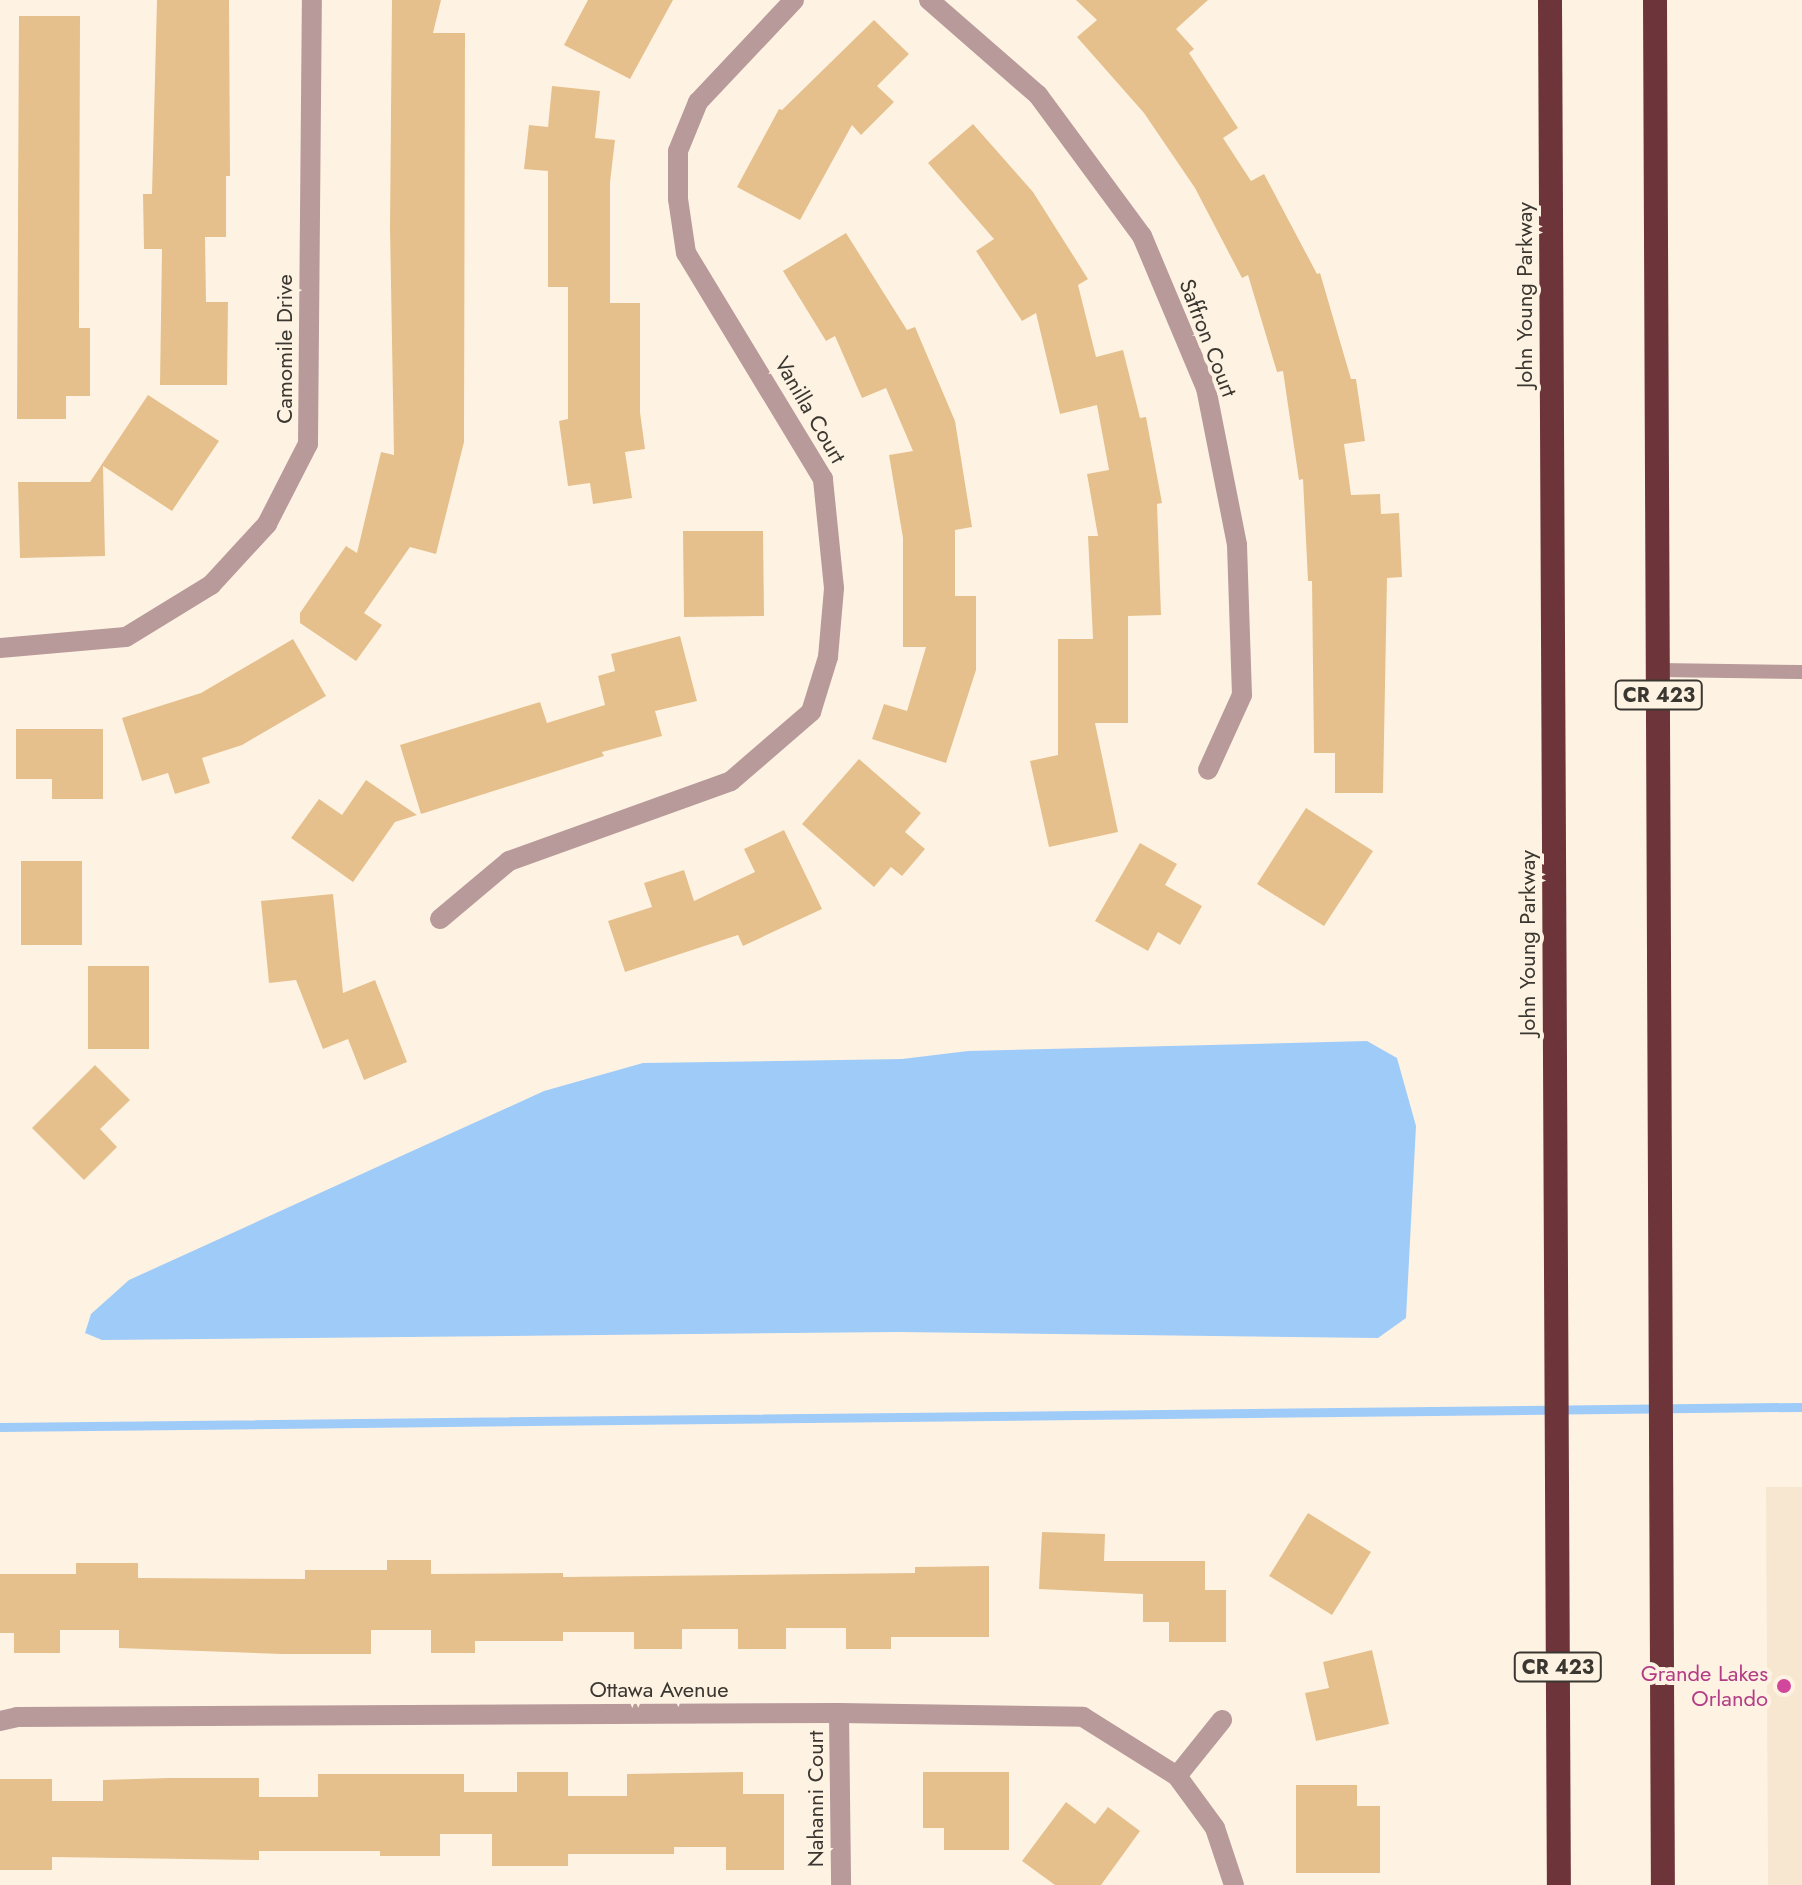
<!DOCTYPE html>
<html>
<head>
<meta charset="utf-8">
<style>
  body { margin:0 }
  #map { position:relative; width:1802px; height:1885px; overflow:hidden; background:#fef3e3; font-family:Jost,sans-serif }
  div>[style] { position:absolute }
  .built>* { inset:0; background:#f7e7d1 }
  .water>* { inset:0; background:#9fcbf8 }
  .stream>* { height:9px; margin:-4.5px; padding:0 4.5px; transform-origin:4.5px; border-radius:4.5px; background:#9fcbf8 }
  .building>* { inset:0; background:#e5c08c }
  .lane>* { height:14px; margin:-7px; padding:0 7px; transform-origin:7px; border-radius:7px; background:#b89a9b }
  .street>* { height:20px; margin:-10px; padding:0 10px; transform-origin:10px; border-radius:10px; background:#b89a9b }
  .highway>* { height:24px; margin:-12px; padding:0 12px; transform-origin:12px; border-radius:12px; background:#6d353a }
  .dots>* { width:22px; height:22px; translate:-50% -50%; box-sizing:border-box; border:4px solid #fef3e3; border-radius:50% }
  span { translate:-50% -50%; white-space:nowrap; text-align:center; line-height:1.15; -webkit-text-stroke:8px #fef3e3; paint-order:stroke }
  .shield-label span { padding:2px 6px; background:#fef3e3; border:2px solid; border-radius:6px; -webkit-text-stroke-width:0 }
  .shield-label { font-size:20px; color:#3a3630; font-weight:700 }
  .street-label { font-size:22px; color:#3a3630 }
  .hotel-label { font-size:22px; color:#b23c85 }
  .right { translate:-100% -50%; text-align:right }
</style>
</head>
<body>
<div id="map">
  <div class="built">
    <div style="clip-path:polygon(1766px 1487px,1802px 1487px,1802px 1885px,1768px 1885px)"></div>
  </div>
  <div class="water">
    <div style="clip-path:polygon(1367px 1041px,1397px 1058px,1416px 1126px,1406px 1318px,1378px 1338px,898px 1332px,102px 1340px,85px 1333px,91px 1314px,129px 1280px,544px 1091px,643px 1063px,902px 1059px,968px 1051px)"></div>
  </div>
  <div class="stream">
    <div style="left:0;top:1427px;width:1802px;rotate:-0.64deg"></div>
  </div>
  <div class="building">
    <div style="clip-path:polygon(157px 0,229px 0,230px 176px,226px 176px,226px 237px,205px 237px,206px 302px,228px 302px,227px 385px,160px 385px,162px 249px,144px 249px,143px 194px,152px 194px)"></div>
    <div style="clip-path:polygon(392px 0,441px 0,433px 33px,465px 33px,464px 442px,436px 554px,410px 547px,364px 613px,382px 625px,356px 661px,300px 623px,300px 613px,346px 546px,357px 553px,381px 452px,394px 455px,390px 227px)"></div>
    <div style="clip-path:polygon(588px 0,673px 0,630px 79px,564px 45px)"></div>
    <div style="clip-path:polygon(1076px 0,1208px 0,1176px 29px,1194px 49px,1189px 53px,1238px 128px,1223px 138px,1251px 181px,1264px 174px,1317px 274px,1320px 273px,1351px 379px,1356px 379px,1365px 441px,1344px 444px,1351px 495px,1380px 494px,1381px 514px,1399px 513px,1402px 577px,1387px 578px,1383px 793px,1335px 793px,1335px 753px,1314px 753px,1312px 581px,1308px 581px,1303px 479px,1299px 480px,1283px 371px,1277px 372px,1248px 275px,1242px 278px,1195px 188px,1144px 113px,1077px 37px,1097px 20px)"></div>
    <div style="clip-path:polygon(19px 16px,80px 16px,79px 328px,90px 328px,90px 396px,66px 396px,66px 419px,17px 419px)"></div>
    <div style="clip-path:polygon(874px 20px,909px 54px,877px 86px,894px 102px,861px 135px,852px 125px,800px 220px,737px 187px,779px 109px,782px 110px)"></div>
    <div style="clip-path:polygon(552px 86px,600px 91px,595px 138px,615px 140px,610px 182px,610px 303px,640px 303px,640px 412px,645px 449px,625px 452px,632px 498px,593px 504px,590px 483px,568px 486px,559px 421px,568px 419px,568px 287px,548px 287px,548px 171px,524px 169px,529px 125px,548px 127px)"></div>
    <div style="clip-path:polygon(973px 124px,1033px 192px,1088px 279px,1078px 285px,1096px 357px,1123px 350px,1140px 418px,1146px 417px,1162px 503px,1157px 504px,1161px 615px,1128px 616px,1128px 723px,1095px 723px,1118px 832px,1049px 847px,1030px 761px,1058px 755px,1058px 639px,1093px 639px,1088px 536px,1098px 536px,1087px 474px,1109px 470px,1097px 405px,1060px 414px,1036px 313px,1022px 321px,976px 251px,994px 239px,928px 163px)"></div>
    <div style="clip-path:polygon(846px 233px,907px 330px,915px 327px,955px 421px,972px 527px,955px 530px,955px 596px,976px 596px,976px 670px,946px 763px,872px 739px,884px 704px,907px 711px,926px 647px,903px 647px,903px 538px,889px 455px,913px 451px,886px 388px,862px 398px,835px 336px,826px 341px,783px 271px)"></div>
    <div style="clip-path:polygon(148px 395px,219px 441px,172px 511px,103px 466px,105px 556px,20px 558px,18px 482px,90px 482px)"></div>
    <div style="clip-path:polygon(683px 531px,763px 531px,764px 616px,684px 617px)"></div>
    <div style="clip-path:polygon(680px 636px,697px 701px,655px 711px,662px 736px,602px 752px,604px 756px,421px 814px,400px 745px,540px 702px,547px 723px,605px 705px,598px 676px,615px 671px,611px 654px)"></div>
    <div style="clip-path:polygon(293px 639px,326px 696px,242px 745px,202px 758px,210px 783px,175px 794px,168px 773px,142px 781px,122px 718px,201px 693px)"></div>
    <div style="clip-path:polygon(16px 729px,103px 729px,103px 799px,52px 799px,52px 779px,16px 779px)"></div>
    <div style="clip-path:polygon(859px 759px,921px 813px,905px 832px,925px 849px,902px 876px,891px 867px,874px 887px,802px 824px)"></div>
    <div style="clip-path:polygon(366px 780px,417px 815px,395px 822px,353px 882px,291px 838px,319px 799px,342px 815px)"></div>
    <div style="clip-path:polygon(1306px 808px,1373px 851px,1324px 926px,1257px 884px)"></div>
    <div style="clip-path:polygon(784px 830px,822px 909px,743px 946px,738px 935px,625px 972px,608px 921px,652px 907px,644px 883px,684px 870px,694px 901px,755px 872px,744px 849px)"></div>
    <div style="clip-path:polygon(1140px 843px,1177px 864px,1165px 885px,1202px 906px,1180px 945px,1158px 932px,1148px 951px,1095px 921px)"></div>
    <div style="clip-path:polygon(21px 861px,82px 861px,82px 945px,21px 945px)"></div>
    <div style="clip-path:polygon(333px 894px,343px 993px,375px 980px,407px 1062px,364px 1080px,348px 1039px,323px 1049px,296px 980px,269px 983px,261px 901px)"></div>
    <div style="clip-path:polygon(88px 966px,149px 966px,149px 1049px,88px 1049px)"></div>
    <div style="clip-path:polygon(95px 1065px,130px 1100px,100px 1129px,117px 1147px,84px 1180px,32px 1128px)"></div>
    <div style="clip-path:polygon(1308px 1513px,1371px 1552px,1332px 1615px,1269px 1576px)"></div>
    <div style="clip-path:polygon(1042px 1532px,1105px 1534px,1104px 1561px,1205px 1561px,1205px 1590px,1226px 1590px,1226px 1642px,1169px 1642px,1169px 1622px,1143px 1622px,1143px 1594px,1039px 1589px)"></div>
    <div style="clip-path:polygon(387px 1560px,431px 1560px,431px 1574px,563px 1573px,563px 1577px,915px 1573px,915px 1567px,989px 1566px,989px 1637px,891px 1637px,891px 1649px,846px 1649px,846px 1628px,786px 1628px,786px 1649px,738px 1649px,738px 1629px,682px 1629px,682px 1649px,634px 1649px,634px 1632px,563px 1632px,563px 1641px,475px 1641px,475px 1653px,431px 1653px,431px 1630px,371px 1630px,371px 1654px,282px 1654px,119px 1648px,119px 1630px,60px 1630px,60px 1653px,14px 1653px,14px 1633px,0 1633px,0 1574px,76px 1574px,76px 1563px,138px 1563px,138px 1578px,305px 1579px,305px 1570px,387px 1570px)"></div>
    <div style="clip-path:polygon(1372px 1650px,1389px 1724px,1316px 1741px,1305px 1693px,1329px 1688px,1323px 1662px)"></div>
    <div style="clip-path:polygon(517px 1772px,568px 1772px,568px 1796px,627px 1796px,627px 1774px,743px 1772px,743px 1794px,784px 1794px,784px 1870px,726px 1870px,726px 1847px,674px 1847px,674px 1854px,568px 1854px,568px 1866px,492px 1866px,492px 1834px,440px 1834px,440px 1856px,380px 1856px,380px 1851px,259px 1851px,259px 1860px,52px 1857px,52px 1870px,0 1870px,0 1779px,52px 1779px,52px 1801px,103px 1801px,103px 1780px,169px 1778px,259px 1778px,259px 1797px,318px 1797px,318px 1774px,464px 1774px,464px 1792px,517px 1792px)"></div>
    <div style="clip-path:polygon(923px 1772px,1009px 1772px,1009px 1850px,944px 1850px,944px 1828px,923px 1828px)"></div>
    <div style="clip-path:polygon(1296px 1785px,1357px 1785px,1357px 1806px,1380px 1806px,1380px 1873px,1296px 1873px)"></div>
    <div style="clip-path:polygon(1066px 1802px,1095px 1824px,1108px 1807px,1140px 1831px,1101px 1885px,1055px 1885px,1022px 1861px)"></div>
  </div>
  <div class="lane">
    <div style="left:1659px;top:670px;width:143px;rotate:0.8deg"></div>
  </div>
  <div class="street">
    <div style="left:929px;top:0;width:145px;rotate:41.1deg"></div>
    <div style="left:1038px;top:95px;width:175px;rotate:53.6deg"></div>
    <div style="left:1142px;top:236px;width:165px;rotate:67.2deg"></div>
    <div style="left:1206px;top:388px;width:160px;rotate:78.8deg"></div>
    <div style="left:1237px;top:545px;width:150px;rotate:88.1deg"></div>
    <div style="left:1242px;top:695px;width:82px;rotate:114.4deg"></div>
    <div style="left:0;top:648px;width:126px;rotate:-5deg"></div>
    <div style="left:126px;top:637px;width:100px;rotate:-31.5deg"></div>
    <div style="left:211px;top:585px;width:83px;rotate:-47.4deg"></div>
    <div style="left:267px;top:524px;width:90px;rotate:-62.9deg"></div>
    <div style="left:308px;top:444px;width:444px;rotate:-89.5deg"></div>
    <div style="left:440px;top:919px;width:90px;rotate:-40deg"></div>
    <div style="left:509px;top:861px;width:236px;rotate:-19.8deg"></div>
    <div style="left:731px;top:781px;width:106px;rotate:-40.8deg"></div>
    <div style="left:811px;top:712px;width:58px;rotate:-72.8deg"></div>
    <div style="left:828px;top:657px;width:69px;rotate:-85deg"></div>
    <div style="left:834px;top:588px;width:110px;rotate:-95.8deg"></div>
    <div style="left:823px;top:479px;width:264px;rotate:-121.2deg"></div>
    <div style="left:686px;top:253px;width:55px;rotate:-98.4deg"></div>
    <div style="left:678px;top:199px;width:48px;rotate:-90deg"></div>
    <div style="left:678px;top:151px;width:53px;rotate:-67.8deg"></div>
    <div style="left:698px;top:102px;width:140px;rotate:-46.7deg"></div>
    <div style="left:839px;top:1713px;width:172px;rotate:89.3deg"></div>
    <div style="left:0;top:1721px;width:17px;rotate:-13deg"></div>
    <div style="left:17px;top:1717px;width:822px;rotate:-0.28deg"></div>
    <div style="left:839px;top:1713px;width:244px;rotate:0.9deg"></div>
    <div style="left:1083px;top:1717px;width:111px;rotate:32.1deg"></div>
    <div style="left:1177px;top:1776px;width:64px;rotate:53.8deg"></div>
    <div style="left:1215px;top:1828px;width:60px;rotate:71.6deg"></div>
    <div style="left:1177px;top:1776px;width:72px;rotate:-51.2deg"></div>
  </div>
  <div class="highway">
    <div style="left:1550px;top:0;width:1885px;rotate:89.73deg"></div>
    <div style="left:1655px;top:0;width:1885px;rotate:89.76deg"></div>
  </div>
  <div class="dots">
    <div style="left:1784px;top:1686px;background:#d1479c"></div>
  </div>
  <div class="shield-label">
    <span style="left:1659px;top:695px">CR 423</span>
    <span style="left:1558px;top:1667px">CR 423</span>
  </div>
  <div class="street-label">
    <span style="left:1525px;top:295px;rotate:-90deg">John Young Parkway</span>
    <span style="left:1208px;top:338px;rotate:69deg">Saffron Court</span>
    <span style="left:285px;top:349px;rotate:-90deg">Camomile Drive</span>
    <span style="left:810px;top:410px;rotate:60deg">Vanilla Court</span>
    <span style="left:1528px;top:943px;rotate:-90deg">John Young Parkway</span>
    <span style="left:659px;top:1690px">Ottawa Avenue</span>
    <span style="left:816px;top:1799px;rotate:-90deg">Nahanni Court</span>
  </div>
  <div class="hotel-label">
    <span class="right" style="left:1768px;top:1686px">Grande Lakes<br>Orlando</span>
  </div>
</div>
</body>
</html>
